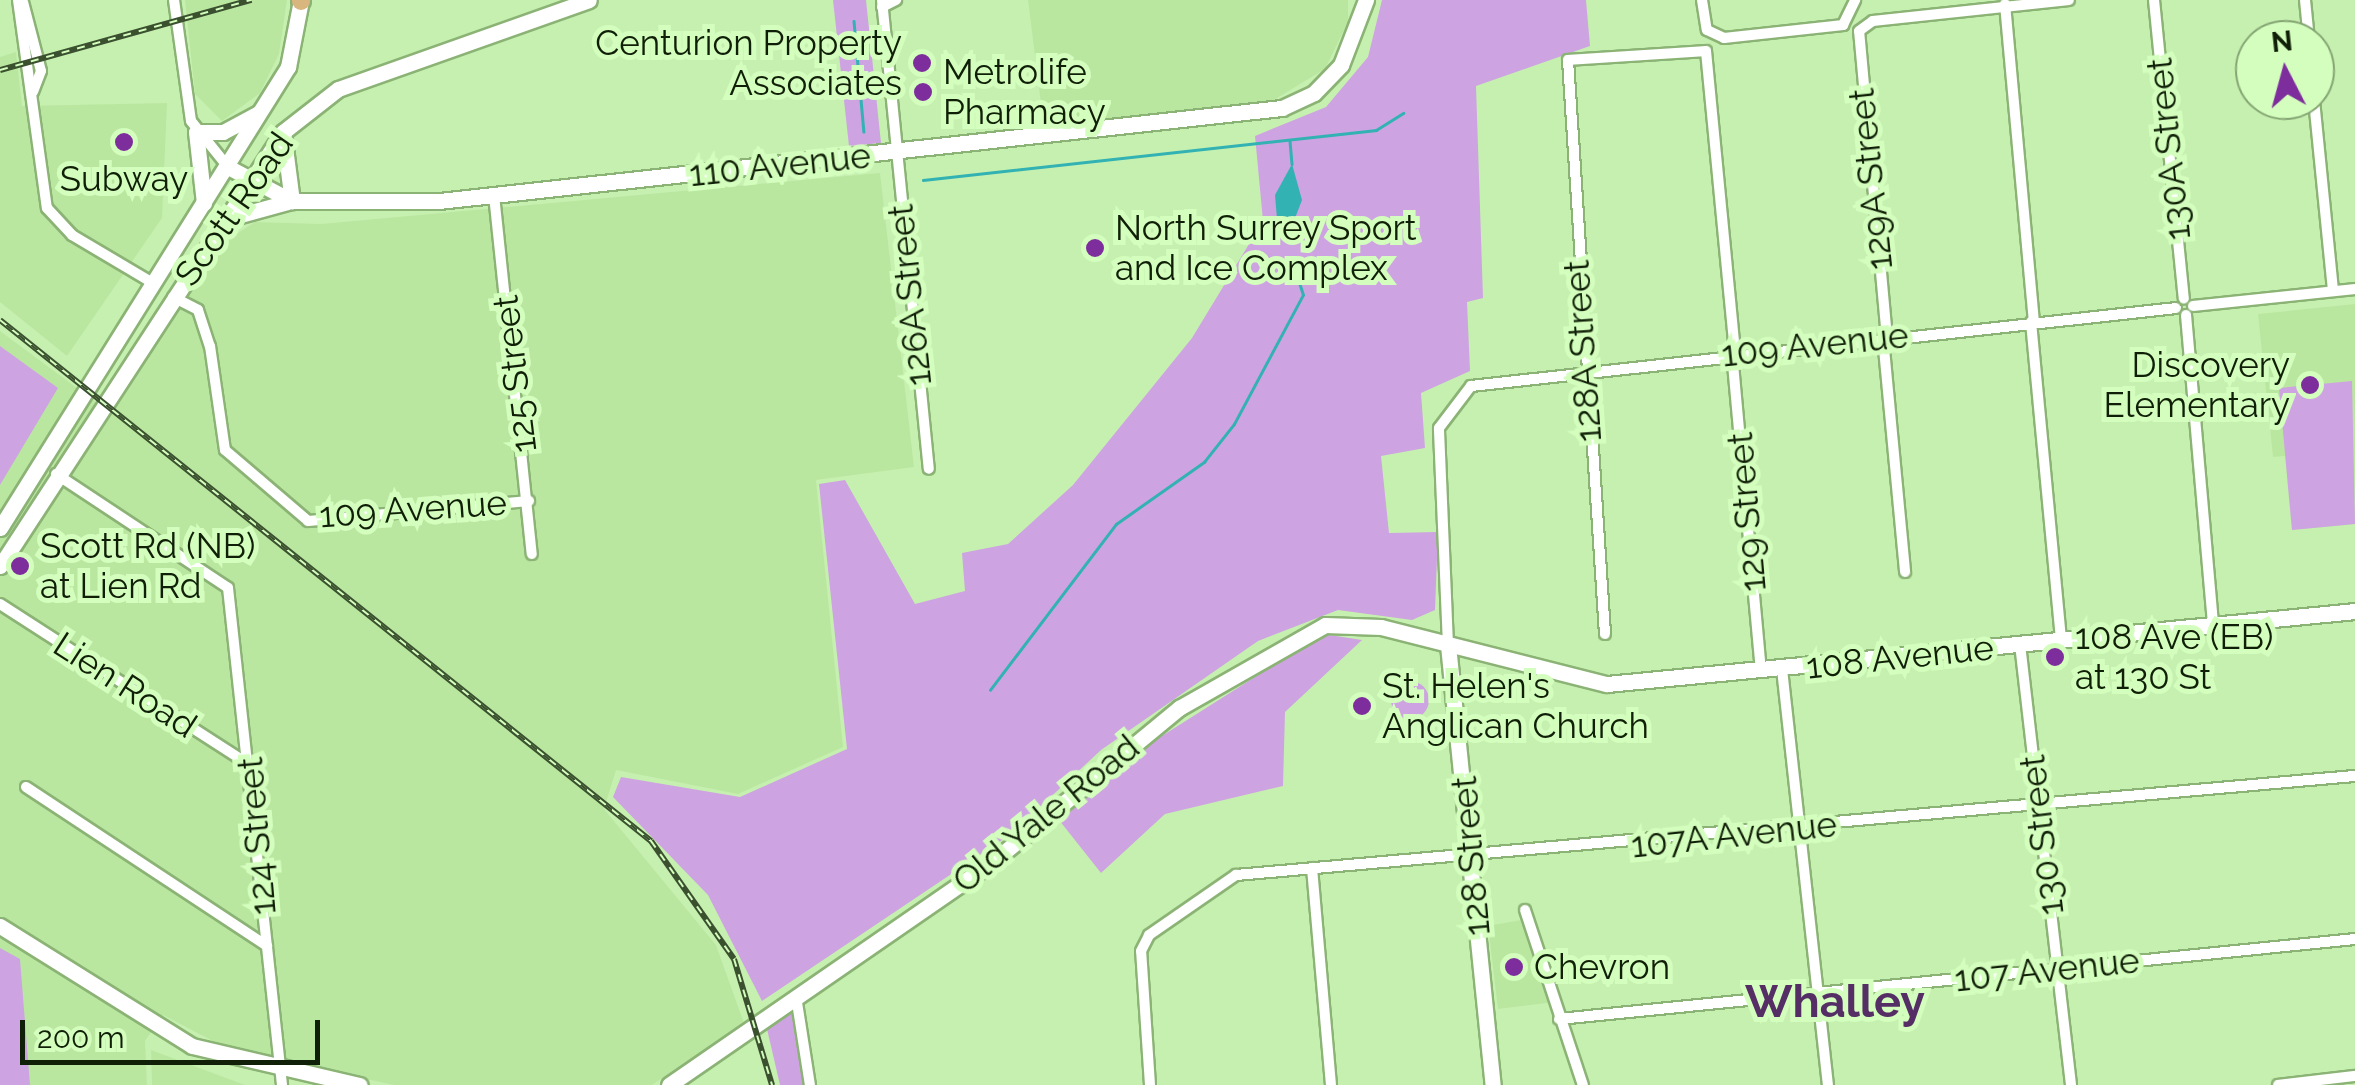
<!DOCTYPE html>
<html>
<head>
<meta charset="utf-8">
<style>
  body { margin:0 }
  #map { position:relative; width:2355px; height:1085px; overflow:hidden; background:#c6f0b0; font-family:Raleway,sans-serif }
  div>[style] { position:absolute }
  .built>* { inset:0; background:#bae7a0 }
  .green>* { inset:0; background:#cea3e2 }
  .round { border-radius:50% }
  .water>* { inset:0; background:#32b2b2 }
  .stream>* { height:2.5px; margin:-1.25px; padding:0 1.25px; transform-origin:1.25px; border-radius:1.25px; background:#32b2b2 }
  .roads { filter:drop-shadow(2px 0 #8bb375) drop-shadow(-2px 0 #8bb375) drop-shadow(0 2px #8bb375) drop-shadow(0 -2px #8bb375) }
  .street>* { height:10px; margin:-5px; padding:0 5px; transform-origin:5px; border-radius:5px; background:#fff }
  .secondary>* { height:15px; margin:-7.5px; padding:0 7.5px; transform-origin:7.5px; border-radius:7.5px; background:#fff }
  .primary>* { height:18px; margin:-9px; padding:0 9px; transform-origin:9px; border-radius:9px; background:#d9b67e }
  .rail>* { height:6px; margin-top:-3px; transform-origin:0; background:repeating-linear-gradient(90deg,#d3febd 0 8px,#3a502e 0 16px); box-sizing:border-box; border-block:2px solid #3a502e }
  .dots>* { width:28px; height:28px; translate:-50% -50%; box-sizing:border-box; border:5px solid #d3febd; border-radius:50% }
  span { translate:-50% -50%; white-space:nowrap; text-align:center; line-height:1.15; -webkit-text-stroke:10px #d3febd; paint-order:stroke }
  .poi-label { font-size:35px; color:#101f07 }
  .right { translate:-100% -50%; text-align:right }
  .left { translate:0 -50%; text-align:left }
  .street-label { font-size:35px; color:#101f07 }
  .district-label { font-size:45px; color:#542e65; font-weight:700 }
  .north { position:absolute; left:2235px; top:20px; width:100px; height:100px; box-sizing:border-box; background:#d3febd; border:2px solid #85a574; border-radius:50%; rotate:354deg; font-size:28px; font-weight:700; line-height:40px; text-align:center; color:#101f07 }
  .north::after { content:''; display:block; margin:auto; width:35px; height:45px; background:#7e2d9d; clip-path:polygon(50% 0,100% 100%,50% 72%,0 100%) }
  .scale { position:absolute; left:20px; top:1020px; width:300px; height:45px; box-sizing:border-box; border:5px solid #101f07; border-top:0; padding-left:12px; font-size:30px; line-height:35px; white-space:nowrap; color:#101f07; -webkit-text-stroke:8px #d3febd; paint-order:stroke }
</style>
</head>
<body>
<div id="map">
  <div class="built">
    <div style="clip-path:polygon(185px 0,287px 0,279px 54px,260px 93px,222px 121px,195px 94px)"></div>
    <div style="clip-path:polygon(1028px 0,1348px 0,1348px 22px,1325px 69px,1267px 104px,1044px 128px)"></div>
    <div style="clip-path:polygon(16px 52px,22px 106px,167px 103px,162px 218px,67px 356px,0 302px,0 57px)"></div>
    <div style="clip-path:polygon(880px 173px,914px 467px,816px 480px,843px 747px,738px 794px,616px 770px,604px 809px,716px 945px,744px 1023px,652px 1085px,394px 1085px,228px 1049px,163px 1015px,145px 1041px,147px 1085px,0 1085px,0 331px,112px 414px,224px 242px,255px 222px,321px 224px)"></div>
    <div style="clip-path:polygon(2355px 304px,2355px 524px,2292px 530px,2285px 456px,2273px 457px,2258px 314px)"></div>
    <div style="clip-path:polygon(1521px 920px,1556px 1002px,1498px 1009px,1488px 926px)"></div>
    <div style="clip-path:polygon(151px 1050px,245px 1085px,152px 1085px)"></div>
  </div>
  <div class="green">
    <div style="clip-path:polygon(833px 0,866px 0,881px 143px,849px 146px)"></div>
    <div style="clip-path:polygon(1382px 0,1586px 0,1590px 46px,1476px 86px,1483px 298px,1467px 302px,1470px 371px,1421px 393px,1425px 448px,1381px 456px,1389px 533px,1438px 532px,1435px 610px,1412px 620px,1338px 610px,1258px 641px,1101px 750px,1011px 834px,762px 1001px,708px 895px,613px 797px,621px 777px,740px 797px,847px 749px,819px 484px,845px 480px,915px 604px,965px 591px,962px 553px,1008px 544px,1073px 485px,1192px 338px,1263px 221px,1255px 136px,1326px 107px,1368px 57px)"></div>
    <div style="clip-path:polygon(0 346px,58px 388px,0 485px)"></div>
    <div style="clip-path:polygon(2352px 381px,2355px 524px,2292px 530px,2279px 388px)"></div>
    <div style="clip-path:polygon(1323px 634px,1362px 640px,1285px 712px,1283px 786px,1165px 814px,1101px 873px,1059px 820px,1135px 753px)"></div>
    <div class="round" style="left:1391px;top:681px;width:38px;height:38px"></div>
    <div style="clip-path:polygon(0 948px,20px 959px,30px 1085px,0 1085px)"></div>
    <div style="clip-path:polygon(793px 1012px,804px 1085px,780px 1085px,767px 1029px)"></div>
  </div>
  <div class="water">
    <div style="clip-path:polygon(1292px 164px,1302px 200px,1292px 226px,1278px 231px,1275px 195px)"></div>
  </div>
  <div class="stream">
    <div style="left:854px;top:21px;width:111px;rotate:84.9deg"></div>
    <div style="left:1290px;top:141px;width:23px;rotate:85deg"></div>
    <div style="left:923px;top:180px;width:456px;rotate:-6.3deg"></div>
    <div style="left:1376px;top:130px;width:32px;rotate:-32deg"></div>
    <div style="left:990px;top:690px;width:208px;rotate:-52.8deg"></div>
    <div style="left:1116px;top:524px;width:108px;rotate:-35.2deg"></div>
    <div style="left:1204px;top:462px;width:48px;rotate:-51.7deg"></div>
    <div style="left:1234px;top:424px;width:146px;rotate:-61.9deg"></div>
    <div style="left:1303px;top:295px;width:39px;rotate:-108deg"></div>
  </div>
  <div class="roads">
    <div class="street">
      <div style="left:18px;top:0;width:210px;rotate:82.1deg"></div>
      <div style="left:47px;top:208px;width:37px;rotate:47deg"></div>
      <div style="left:72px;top:235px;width:92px;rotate:30.7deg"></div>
      <div style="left:174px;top:0;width:122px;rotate:82deg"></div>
      <div style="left:191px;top:121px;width:59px;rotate:51.2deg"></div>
      <div style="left:882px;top:0;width:471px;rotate:84.3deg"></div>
      <div style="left:1702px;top:0;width:30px;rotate:81deg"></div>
      <div style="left:1707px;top:30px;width:19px;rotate:25deg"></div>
      <div style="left:1724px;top:38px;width:120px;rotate:-6.2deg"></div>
      <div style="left:1843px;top:25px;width:28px;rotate:-64deg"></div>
      <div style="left:2154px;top:0;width:300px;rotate:84.3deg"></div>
      <div style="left:2305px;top:0;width:40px;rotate:84.3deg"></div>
      <div style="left:23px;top:2px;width:71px;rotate:75.4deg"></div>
      <div style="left:41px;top:71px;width:22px;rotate:111deg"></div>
      <div style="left:2005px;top:4px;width:319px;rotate:84.8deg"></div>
      <div style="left:882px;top:7px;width:16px;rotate:-27deg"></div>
      <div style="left:2314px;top:100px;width:192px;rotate:84.3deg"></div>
      <div style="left:494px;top:195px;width:361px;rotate:84deg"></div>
      <div style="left:173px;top:297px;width:28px;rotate:27deg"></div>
      <div style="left:198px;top:310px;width:38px;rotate:72deg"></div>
      <div style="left:210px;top:346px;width:105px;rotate:81.8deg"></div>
      <div style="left:225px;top:450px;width:109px;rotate:40.5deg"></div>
      <div style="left:308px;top:521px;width:222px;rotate:-5.2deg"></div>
      <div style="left:2193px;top:306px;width:163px;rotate:-6deg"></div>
      <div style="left:2186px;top:315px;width:311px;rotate:85deg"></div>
      <div style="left:2031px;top:322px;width:319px;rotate:84.6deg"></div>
      <div style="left:1883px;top:338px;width:235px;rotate:84.6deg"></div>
      <div style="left:1887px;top:338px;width:308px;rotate:-95.2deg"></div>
      <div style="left:1859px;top:31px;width:17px;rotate:-36deg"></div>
      <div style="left:1873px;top:21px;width:197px;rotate:-6.1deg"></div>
      <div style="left:1732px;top:353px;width:319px;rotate:84.8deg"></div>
      <div style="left:56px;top:474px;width:206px;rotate:33.5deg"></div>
      <div style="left:228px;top:588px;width:500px;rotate:83.8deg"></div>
      <div style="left:0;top:604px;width:297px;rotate:32.8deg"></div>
      <div style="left:1605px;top:634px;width:575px;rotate:-93.69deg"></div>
      <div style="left:1568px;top:60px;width:138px;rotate:-3.7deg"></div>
      <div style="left:1706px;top:51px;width:303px;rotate:84.5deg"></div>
      <div style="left:2020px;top:644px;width:444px;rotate:83.4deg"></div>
      <div style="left:1448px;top:645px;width:217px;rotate:-92.4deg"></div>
      <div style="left:1439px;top:428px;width:53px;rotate:-52.7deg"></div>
      <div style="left:1471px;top:386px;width:709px;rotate:-6.31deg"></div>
      <div style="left:1782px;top:669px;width:419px;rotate:83.7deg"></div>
      <div style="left:26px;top:787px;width:289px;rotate:33.4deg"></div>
      <div style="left:1312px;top:868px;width:218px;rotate:85deg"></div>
      <div style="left:1525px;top:910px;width:184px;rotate:71.7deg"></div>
      <div style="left:796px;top:996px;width:90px;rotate:81.1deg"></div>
      <div style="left:1559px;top:1019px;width:800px;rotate:-5.74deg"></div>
      <div style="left:1150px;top:1085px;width:134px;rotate:-93.8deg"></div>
      <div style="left:1141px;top:951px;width:18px;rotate:-63deg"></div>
      <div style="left:1149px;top:935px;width:106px;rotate:-34.6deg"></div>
      <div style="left:1236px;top:875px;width:1123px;rotate:-5.06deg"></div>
      <div style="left:2278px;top:1085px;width:78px;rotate:-6.7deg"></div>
    </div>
    <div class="secondary">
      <div style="left:283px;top:132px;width:70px;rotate:82.6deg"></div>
      <div style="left:228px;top:167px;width:72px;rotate:28deg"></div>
      <div style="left:292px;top:201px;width:147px"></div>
      <div style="left:439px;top:201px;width:848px;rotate:-6.3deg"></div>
      <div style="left:1282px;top:108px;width:35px;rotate:-25deg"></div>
      <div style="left:1314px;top:93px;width:39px;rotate:-46deg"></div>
      <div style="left:1341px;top:65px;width:70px;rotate:-69deg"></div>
      <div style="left:204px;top:203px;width:71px;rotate:-96.4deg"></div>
      <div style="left:196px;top:132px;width:27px"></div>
      <div style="left:223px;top:132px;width:40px;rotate:-28deg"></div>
      <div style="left:222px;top:220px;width:68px;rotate:-15.3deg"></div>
      <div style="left:0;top:528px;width:544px;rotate:-58.01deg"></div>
      <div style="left:288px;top:67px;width:68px;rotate:-79deg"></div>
      <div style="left:0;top:566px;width:518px;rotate:-56.89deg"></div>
      <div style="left:283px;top:132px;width:70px;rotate:-38deg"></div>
      <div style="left:338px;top:89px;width:266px;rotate:-19.5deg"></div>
      <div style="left:1448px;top:645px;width:442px;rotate:84.2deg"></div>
      <div style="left:0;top:926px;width:226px;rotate:32deg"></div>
      <div style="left:192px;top:1046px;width:172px;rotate:13.1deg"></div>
      <div style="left:669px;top:1085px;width:391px;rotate:-34.6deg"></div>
      <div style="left:991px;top:863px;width:244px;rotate:-39.5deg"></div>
      <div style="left:1179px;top:708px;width:168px;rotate:-29.6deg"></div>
      <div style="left:1325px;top:625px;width:56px;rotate:2deg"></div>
      <div style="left:1381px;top:627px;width:233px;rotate:14.2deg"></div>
      <div style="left:1607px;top:684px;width:752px;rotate:-5.57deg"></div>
    </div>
    <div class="primary">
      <div style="left:301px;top:0;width:1px;rotate:90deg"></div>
    </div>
  </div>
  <div class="rail">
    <div style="left:0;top:70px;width:261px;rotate:-15.6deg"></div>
    <div style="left:0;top:320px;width:834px;rotate:38.67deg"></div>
    <div style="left:651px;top:841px;width:144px;rotate:54.9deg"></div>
    <div style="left:734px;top:959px;width:132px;rotate:73.2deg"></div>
  </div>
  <div class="dots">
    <div style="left:922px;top:63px;background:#7e2d9d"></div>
    <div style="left:923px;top:92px;background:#7e2d9d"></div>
    <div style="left:124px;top:142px;background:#7e2d9d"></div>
    <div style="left:1095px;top:248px;background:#7e2d9d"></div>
    <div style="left:2310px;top:385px;background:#7e2d9d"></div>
    <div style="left:20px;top:566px;background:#7e2d9d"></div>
    <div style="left:2055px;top:657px;background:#7e2d9d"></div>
    <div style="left:1362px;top:706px;background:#7e2d9d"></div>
    <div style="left:1514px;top:967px;background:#7e2d9d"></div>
  </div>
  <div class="poi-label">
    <span class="right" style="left:902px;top:63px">Centurion Property<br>Associates</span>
    <span class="left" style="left:943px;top:92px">Metrolife<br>Pharmacy</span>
    <span style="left:124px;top:179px">Subway</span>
    <span class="left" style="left:1115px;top:248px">North Surrey Sport<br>and Ice Complex</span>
    <span class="right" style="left:2290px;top:385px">Discovery<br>Elementary</span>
    <span class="left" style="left:40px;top:566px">Scott Rd (NB)<br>at Lien Rd</span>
    <span class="left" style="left:2075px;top:657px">108 Ave (EB)<br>at 130 St</span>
    <span class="left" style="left:1382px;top:706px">St. Helen's<br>Anglican Church</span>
    <span class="left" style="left:1534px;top:967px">Chevron</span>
  </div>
  <div class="street-label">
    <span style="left:2169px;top:149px;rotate:-96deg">130A Street</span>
    <span style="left:780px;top:165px;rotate:-6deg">110 Avenue</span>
    <span style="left:1871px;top:179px;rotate:-96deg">129A Street</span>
    <span style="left:234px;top:209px;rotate:-55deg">Scott Road</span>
    <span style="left:910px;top:295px;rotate:-96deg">126A Street</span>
    <span style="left:1815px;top:345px;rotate:-6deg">109 Avenue</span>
    <span style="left:1583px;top:351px;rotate:-94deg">128A Street</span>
    <span style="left:515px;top:374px;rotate:-97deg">125 Street</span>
    <span style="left:413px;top:509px;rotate:-4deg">109 Avenue</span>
    <span style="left:1747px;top:512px;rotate:-95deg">129 Street</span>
    <span style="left:1900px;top:657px;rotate:-6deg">108 Avenue</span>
    <span style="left:125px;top:685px;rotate:33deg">Lien Road</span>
    <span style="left:1046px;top:814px;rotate:-39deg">Old Yale Road</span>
    <span style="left:1734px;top:835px;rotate:-6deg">107A Avenue</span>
    <span style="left:2042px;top:835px;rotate:-97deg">130 Street</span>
    <span style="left:257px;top:836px;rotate:-95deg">124 Street</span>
    <span style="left:1471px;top:856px;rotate:-95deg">128 Street</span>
    <span style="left:2047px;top:970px;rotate:-6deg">107 Avenue</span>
  </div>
  <div class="district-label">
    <span style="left:1835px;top:1002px">Whalley</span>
  </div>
  <div class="north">N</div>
  <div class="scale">200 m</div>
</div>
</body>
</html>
